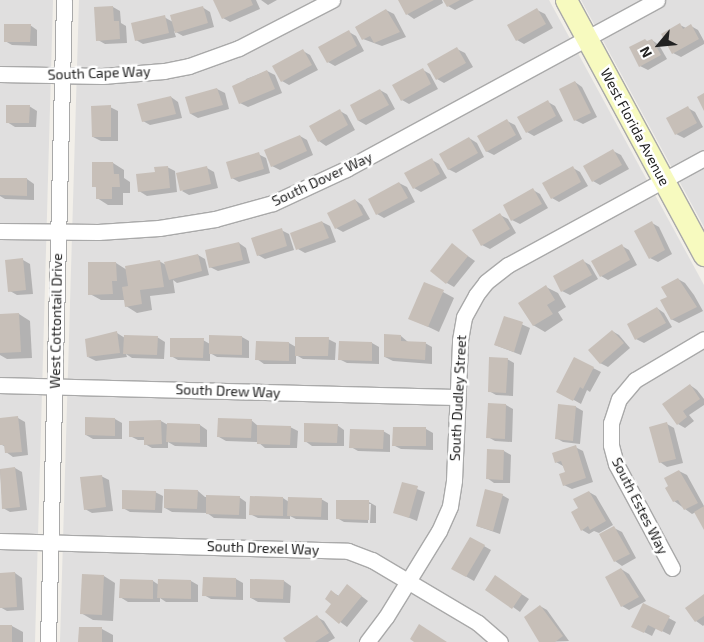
<!DOCTYPE html>
<html>
<head>
<meta charset="utf-8">
<style>
  body { margin:0 }
  #map { position:relative; width:704px; height:642px; overflow:hidden; background:#f2efe9; font-family:"Exo 2",sans-serif }
  div>[style] { position:absolute }
  .residential>* { inset:0; background:#e0dfdf }
  .shadow>* { inset:0; background:#0003 }
  .building>* { inset:0; background:#c7bfb8 }
  .roads { filter:drop-shadow(1px 0 #a9a9a9) drop-shadow(-1px 0 #a9a9a9) drop-shadow(0 1px #a9a9a9) drop-shadow(0 -1px #a9a9a9) }
  .street>* { height:15px; margin:-7.5px; padding:0 7.5px; transform-origin:7.5px; border-radius:7.5px; background:#fff }
  .secondary>* { height:21px; margin:-10.5px; padding:0 10.5px; transform-origin:10.5px; border-radius:10.5px; background:#f7fabf }
  span { translate:-50% -50%; white-space:nowrap; text-align:center; line-height:1.15; -webkit-text-stroke:5px #fff; paint-order:stroke }
  .street-label { font-size:14px; color:#222 }
  .north { position:absolute; left:634px; top:20px; width:50px; height:50px; -webkit-text-stroke:4px #fff; paint-order:stroke; rotate:242deg; font-size:14px; font-weight:700; line-height:20px; text-align:center; color:#222 }
  .north::after { content:''; display:block; margin:auto; width:18px; height:22px; background:#222; clip-path:polygon(50% 0,100% 100%,50% 72%,0 100%) }
</style>
</head>
<body>
<div id="map">
  <div class="residential">
    <div style="clip-path:polygon(0 0,53px 0,35px 642px,0 642px)"></div>
    <div style="clip-path:polygon(79px 0,549px 0,704px 285px,704px 642px,60px 642px)"></div>
    <div style="clip-path:polygon(581px 0,704px 0,704px 227px)"></div>
  </div>
  <div class="shadow">
    <div style="clip-path:polygon(215px 0,256px 0,260px 9px,230px 22px,223px 18px)"></div>
    <div style="clip-path:polygon(261px 0,277px 0,268px 5px)"></div>
    <div style="clip-path:polygon(399px 0,442px 0,443px 3px,414px 19px,407px 14px)"></div>
    <div style="clip-path:polygon(445px 0,474px 0,455px 10px,448px 6px)"></div>
    <div style="clip-path:polygon(113px 7px,120px 11px,121px 23px,126px 26px,127px 43px,105px 44px,98px 40px)"></div>
    <div style="clip-path:polygon(202px 7px,210px 12px,214px 27px,183px 36px,174px 31px,176px 37px,143px 44px,136px 40px,164px 17px,173px 22px)"></div>
    <div style="clip-path:polygon(386px 10px,394px 14px,406px 37px,382px 46px,363px 39px,356px 27px)"></div>
    <div style="clip-path:polygon(537px 10px,545px 14px,553px 28px,524px 44px,517px 40px)"></div>
    <div style="clip-path:polygon(30px 25px,37px 30px,37px 46px,12px 45px,5px 41px)"></div>
    <div style="clip-path:polygon(680px 25px,686px 28px,691px 26px,698px 30px,704px 41px,704px 44px,681px 57px,673px 53px)"></div>
    <div style="clip-path:polygon(349px 32px,356px 36px,364px 51px,335px 66px,328px 62px)"></div>
    <div style="clip-path:polygon(652px 40px,659px 45px,667px 59px,648px 70px,640px 66px,649px 42px)"></div>
    <div style="clip-path:polygon(457px 49px,465px 53px,473px 67px,444px 83px,437px 79px)"></div>
    <div style="clip-path:polygon(303px 51px,310px 55px,318px 70px,289px 85px,282px 81px)"></div>
    <div style="clip-path:polygon(423px 70px,430px 74px,438px 89px,409px 104px,402px 100px)"></div>
    <div style="clip-path:polygon(267px 71px,275px 75px,282px 93px,248px 107px,240px 103px,246px 79px)"></div>
    <div style="clip-path:polygon(575px 82px,582px 87px,597px 117px,583px 124px,575px 120px)"></div>
    <div style="clip-path:polygon(217px 89px,225px 93px,229px 109px,198px 118px,191px 114px,187px 98px)"></div>
    <div style="clip-path:polygon(380px 90px,387px 94px,395px 109px,366px 125px,359px 121px,351px 106px)"></div>
    <div style="clip-path:polygon(171px 97px,178px 102px,182px 118px,150px 125px,143px 121px)"></div>
    <div style="clip-path:polygon(548px 102px,555px 106px,563px 121px,534px 136px,527px 132px)"></div>
    <div style="clip-path:polygon(29px 106px,37px 111px,36px 127px,15px 127px,7px 122px)"></div>
    <div style="clip-path:polygon(110px 107px,118px 111px,118px 141px,101px 141px,93px 137px)"></div>
    <div style="clip-path:polygon(688px 108px,695px 112px,703px 127px,684px 138px,676px 134px)"></div>
    <div style="clip-path:polygon(340px 111px,347px 115px,355px 130px,326px 146px,319px 141px)"></div>
    <div style="clip-path:polygon(507px 121px,515px 125px,522px 139px,494px 155px,486px 151px)"></div>
    <div style="clip-path:polygon(300px 136px,307px 140px,313px 155px,280px 170px,272px 166px)"></div>
    <div style="clip-path:polygon(469px 138px,477px 143px,484px 157px,456px 173px,448px 169px)"></div>
    <div style="clip-path:polygon(613px 151px,621px 155px,629px 169px,600px 185px,593px 181px)"></div>
    <div style="clip-path:polygon(258px 154px,266px 158px,270px 173px,239px 182px,232px 178px)"></div>
    <div style="clip-path:polygon(432px 160px,439px 164px,447px 178px,421px 192px,414px 188px)"></div>
    <div style="clip-path:polygon(113px 163px,124px 170px,124px 178px,130px 182px,130px 193px,123px 193px,123px 205px,108px 205px,97px 198px,97px 188px,94px 186px)"></div>
    <div style="clip-path:polygon(167px 167px,175px 171px,177px 192px,147px 196px,139px 191px)"></div>
    <div style="clip-path:polygon(207px 168px,214px 172px,218px 188px,189px 195px,182px 191px)"></div>
    <div style="clip-path:polygon(573px 168px,580px 172px,588px 186px,559px 202px,552px 198px)"></div>
    <div style="clip-path:polygon(0 179px,27px 179px,34px 184px,34px 200px,5px 199px,0 196px)"></div>
    <div style="clip-path:polygon(399px 183px,407px 187px,415px 202px,384px 218px,377px 214px)"></div>
    <div style="clip-path:polygon(533px 190px,540px 194px,548px 208px,520px 224px,512px 220px)"></div>
    <div style="clip-path:polygon(355px 200px,362px 205px,370px 219px,343px 232px,336px 228px)"></div>
    <div style="clip-path:polygon(500px 215px,508px 219px,516px 233px,490px 249px,482px 245px,474px 231px)"></div>
    <div style="clip-path:polygon(322px 222px,330px 226px,336px 242px,305px 253px,298px 249px)"></div>
    <div style="clip-path:polygon(652px 223px,659px 227px,672px 254px,658px 262px,650px 258px)"></div>
    <div style="clip-path:polygon(281px 230px,289px 234px,294px 250px,265px 259px,258px 255px)"></div>
    <div style="clip-path:polygon(239px 243px,246px 248px,250px 263px,218px 271px,210px 267px)"></div>
    <div style="clip-path:polygon(452px 245px,475px 261px,454px 287px,447px 283px)"></div>
    <div style="clip-path:polygon(622px 246px,629px 250px,637px 265px,608px 280px,601px 276px)"></div>
    <div style="clip-path:polygon(198px 255px,205px 259px,209px 275px,177px 283px,173px 280px,175px 293px,150px 296px,152px 310px,137px 313px,126px 306px,125px 300px,101px 300px,90px 294px,116px 263px,127px 270px,159px 261px,166px 265px)"></div>
    <div style="clip-path:polygon(23px 260px,30px 264px,33px 294px,17px 295px,10px 291px)"></div>
    <div style="clip-path:polygon(583px 261px,590px 265px,598px 279px,570px 295px,562px 291px)"></div>
    <div style="clip-path:polygon(678px 279px,685px 283px,694px 295px,703px 311px,679px 323px,671px 319px,668px 297px)"></div>
    <div style="clip-path:polygon(546px 287px,558px 293px,566px 307px,558px 312px,563px 320px,545px 332px,533px 325px)"></div>
    <div style="clip-path:polygon(443px 292px,454px 298px,439px 332px,410px 318px)"></div>
    <div style="clip-path:polygon(657px 308px,664px 313px,672px 327px,644px 343px,636px 339px)"></div>
    <div style="clip-path:polygon(19px 314px,30px 321px,32px 358px,7px 359px,0 355px,0 315px)"></div>
    <div style="clip-path:polygon(505px 317px,530px 328px,521px 355px,495px 345px)"></div>
    <div style="clip-path:polygon(612px 331px,619px 335px,630px 348px,608px 367px,600px 363px)"></div>
    <div style="clip-path:polygon(117px 333px,125px 338px,157px 337px,165px 342px,164px 359px,132px 358px,126px 354px,127px 357px,96px 361px,88px 357px)"></div>
    <div style="clip-path:polygon(210px 336px,242px 337px,249px 341px,249px 358px,217px 357px,210px 353px,210px 361px,178px 360px,171px 356px,203px 340px,210px 344px)"></div>
    <div style="clip-path:polygon(401px 336px,408px 342px,425px 343px,432px 347px,432px 364px,393px 361px,385px 357px)"></div>
    <div style="clip-path:polygon(328px 339px,336px 343px,335px 360px,303px 359px,296px 355px,296px 364px,264px 364px,257px 359px,257px 342px,289px 343px,296px 347px)"></div>
    <div style="clip-path:polygon(372px 343px,379px 347px,379px 364px,347px 363px,339px 359px)"></div>
    <div style="clip-path:polygon(507px 359px,514px 363px,513px 396px,496px 395px,489px 391px)"></div>
    <div style="clip-path:polygon(593px 368px,601px 372px,590px 392px,587px 390px,581px 404px,558px 391px)"></div>
    <div style="clip-path:polygon(690px 385px,697px 390px,704px 399px,704px 405px,689px 415px,694px 421px,685px 428px,678px 424px)"></div>
    <div style="clip-path:polygon(489px 404px,506px 405px,513px 409px,512px 442px,495px 441px,488px 437px)"></div>
    <div style="clip-path:polygon(559px 406px,576px 407px,583px 411px,580px 444px,563px 442px,556px 438px)"></div>
    <div style="clip-path:polygon(18px 418px,25px 422px,28px 455px,13px 457px,6px 452px,6px 447px,0 444px,0 419px)"></div>
    <div style="clip-path:polygon(115px 419px,122px 423px,122px 439px,93px 439px,86px 435px)"></div>
    <div style="clip-path:polygon(251px 420px,258px 426px,290px 427px,298px 431px,297px 448px,265px 448px,258px 442px,226px 441px,219px 437px)"></div>
    <div style="clip-path:polygon(161px 421px,168px 425px,200px 425px,207px 430px,207px 447px,175px 446px,168px 442px,168px 448px,152px 448px,145px 444px,145px 440px,138px 440px,130px 436px)"></div>
    <div style="clip-path:polygon(667px 424px,674px 428px,683px 463px,667px 467px,660px 462px)"></div>
    <div style="clip-path:polygon(337px 425px,344px 430px,344px 446px,312px 446px,305px 441px)"></div>
    <div style="clip-path:polygon(426px 429px,433px 433px,433px 450px,401px 449px,393px 445px)"></div>
    <div style="clip-path:polygon(383px 431px,390px 435px,390px 452px,358px 451px,351px 447px)"></div>
    <div style="clip-path:polygon(575px 447px,583px 451px,593px 482px,572px 489px,564px 485px,567px 473px,563px 466px,556px 462px)"></div>
    <div style="clip-path:polygon(488px 451px,504px 451px,511px 455px,510px 483px,494px 483px,487px 478px)"></div>
    <div style="clip-path:polygon(15px 468px,22px 472px,27px 510px,10px 512px,3px 508px,0 470px)"></div>
    <div style="clip-path:polygon(679px 471px,687px 475px,704px 506px,704px 527px,696px 512px,692px 514px,674px 501px)"></div>
    <div style="clip-path:polygon(101px 476px,109px 480px,113px 511px,92px 513px,85px 509px)"></div>
    <div style="clip-path:polygon(403px 484px,425px 492px,417px 521px,395px 512px)"></div>
    <div style="clip-path:polygon(198px 491px,205px 497px,239px 497px,246px 502px,246px 519px,214px 518px,207px 513px,172px 512px,165px 508px)"></div>
    <div style="clip-path:polygon(155px 492px,163px 496px,162px 513px,130px 512px,123px 508px)"></div>
    <div style="clip-path:polygon(589px 492px,596px 496px,613px 525px,599px 533px,594px 531px,589px 534px,582px 530px,580px 509px)"></div>
    <div style="clip-path:polygon(502px 495px,509px 499px,500px 534px,477px 526px)"></div>
    <div style="clip-path:polygon(283px 498px,289px 502px,321px 499px,328px 503px,328px 520px,296px 519px,290px 516px,290px 519px,258px 518px,250px 514px)"></div>
    <div style="clip-path:polygon(337px 501px,369px 502px,376px 506px,376px 523px,370px 523px,371px 504px,368px 504px,368px 523px,344px 522px,337px 518px)"></div>
    <div style="clip-path:polygon(614px 528px,622px 532px,636px 558px,622px 566px,615px 561px)"></div>
    <div style="clip-path:polygon(470px 538px,491px 550px,474px 581px,453px 569px)"></div>
    <div style="clip-path:polygon(621px 569px,629px 574px,646px 601px,629px 610px,622px 606px)"></div>
    <div style="clip-path:polygon(15px 573px,22px 578px,24px 610px,7px 611px,0 607px,0 574px)"></div>
    <div style="clip-path:polygon(104px 576px,115px 583px,113px 621px,93px 620px,81px 613px)"></div>
    <div style="clip-path:polygon(236px 579px,243px 583px,243px 600px,211px 599px,204px 595px)"></div>
    <div style="clip-path:polygon(153px 581px,159px 585px,191px 581px,198px 585px,198px 602px,166px 602px,160px 598px,160px 602px,128px 602px,120px 597px)"></div>
    <div style="clip-path:polygon(284px 581px,291px 586px,290px 603px,258px 602px,251px 598px)"></div>
    <div style="clip-path:polygon(502px 581px,529px 599px,520px 612px,513px 607px)"></div>
    <div style="clip-path:polygon(348px 586px,368px 601px,347px 627px,327px 612px,333px 604px,332px 592px,339px 596px)"></div>
    <div style="clip-path:polygon(704px 596px,704px 625px,703px 626px,696px 621px)"></div>
    <div style="clip-path:polygon(643px 604px,676px 622px,670px 635px,656px 628px,652px 636px,640px 630px)"></div>
    <div style="clip-path:polygon(540px 606px,547px 610px,569px 641px,541px 642px)"></div>
    <div style="clip-path:polygon(317px 617px,324px 621px,335px 638px,328px 642px,287px 642px)"></div>
    <div style="clip-path:polygon(0 626px,12px 626px,23px 632px,23px 642px,0 642px)"></div>
    <div style="clip-path:polygon(102px 629px,113px 635px,113px 642px,80px 642px)"></div>
  </div>
  <div class="building">
    <div style="clip-path:polygon(213px 0,251px 0,253px 5px,222px 19px)"></div>
    <div style="clip-path:polygon(398px 0,434px 0,406px 15px)"></div>
    <div style="clip-path:polygon(443px 0,460px 0,447px 7px)"></div>
    <div style="clip-path:polygon(113px 6px,114px 21px,119px 21px,120px 39px,96px 41px,94px 7px)"></div>
    <div style="clip-path:polygon(203px 6px,208px 23px,175px 33px,170px 15px)"></div>
    <div style="clip-path:polygon(537px 8px,546px 24px,516px 41px,507px 25px)"></div>
    <div style="clip-path:polygon(386px 9px,400px 32px,374px 43px,370px 36px,362px 40px,355px 27px)"></div>
    <div style="clip-path:polygon(165px 15px,169px 33px,135px 41px,131px 23px)"></div>
    <div style="clip-path:polygon(680px 23px,683px 29px,691px 24px,699px 39px,672px 54px,661px 34px)"></div>
    <div style="clip-path:polygon(4px 24px,31px 24px,30px 42px,4px 42px)"></div>
    <div style="clip-path:polygon(349px 30px,357px 46px,327px 63px,318px 47px)"></div>
    <div style="clip-path:polygon(645px 39px,647px 41px,652px 39px,661px 55px,639px 67px,629px 47px)"></div>
    <div style="clip-path:polygon(457px 47px,466px 63px,436px 80px,427px 64px)"></div>
    <div style="clip-path:polygon(303px 49px,312px 65px,281px 82px,272px 66px)"></div>
    <div style="clip-path:polygon(423px 68px,431px 84px,401px 101px,392px 85px)"></div>
    <div style="clip-path:polygon(267px 70px,275px 89px,239px 104px,232px 86px)"></div>
    <div style="clip-path:polygon(575px 81px,591px 113px,574px 121px,559px 89px)"></div>
    <div style="clip-path:polygon(217px 88px,223px 105px,190px 114px,185px 97px)"></div>
    <div style="clip-path:polygon(380px 89px,389px 105px,358px 121px,350px 105px)"></div>
    <div style="clip-path:polygon(704px 93px,704px 111px,697px 97px)"></div>
    <div style="clip-path:polygon(171px 96px,176px 114px,142px 122px,137px 104px)"></div>
    <div style="clip-path:polygon(548px 100px,556px 116px,526px 133px,517px 117px)"></div>
    <div style="clip-path:polygon(6px 105px,30px 105px,29px 123px,6px 123px)"></div>
    <div style="clip-path:polygon(111px 105px,111px 137px,92px 137px,91px 106px)"></div>
    <div style="clip-path:polygon(688px 106px,697px 123px,675px 135px,666px 118px)"></div>
    <div style="clip-path:polygon(340px 109px,348px 125px,318px 142px,309px 126px)"></div>
    <div style="clip-path:polygon(507px 119px,516px 135px,486px 152px,477px 136px)"></div>
    <div style="clip-path:polygon(300px 135px,307px 151px,271px 167px,264px 150px)"></div>
    <div style="clip-path:polygon(469px 137px,478px 153px,448px 170px,439px 154px)"></div>
    <div style="clip-path:polygon(613px 149px,622px 165px,592px 182px,583px 166px)"></div>
    <div style="clip-path:polygon(259px 152px,264px 169px,231px 179px,226px 162px)"></div>
    <div style="clip-path:polygon(432px 158px,440px 174px,413px 189px,404px 173px)"></div>
    <div style="clip-path:polygon(92px 162px,113px 162px,114px 174px,119px 174px,120px 187px,112px 187px,112px 199px,96px 199px,96px 187px,92px 187px)"></div>
    <div style="clip-path:polygon(168px 166px,170px 188px,138px 192px,136px 174px,155px 172px,154px 167px)"></div>
    <div style="clip-path:polygon(207px 166px,211px 184px,180px 191px,176px 173px)"></div>
    <div style="clip-path:polygon(573px 166px,581px 182px,551px 199px,542px 183px)"></div>
    <div style="clip-path:polygon(0 178px,27px 178px,27px 196px,0 195px)"></div>
    <div style="clip-path:polygon(399px 182px,408px 198px,376px 215px,368px 199px)"></div>
    <div style="clip-path:polygon(533px 188px,542px 204px,511px 221px,503px 205px)"></div>
    <div style="clip-path:polygon(355px 199px,363px 215px,335px 229px,327px 213px)"></div>
    <div style="clip-path:polygon(500px 213px,510px 229px,481px 246px,472px 230px)"></div>
    <div style="clip-path:polygon(322px 221px,329px 238px,296px 250px,290px 233px)"></div>
    <div style="clip-path:polygon(652px 221px,665px 250px,649px 259px,634px 231px)"></div>
    <div style="clip-path:polygon(282px 228px,287px 246px,257px 256px,251px 238px)"></div>
    <div style="clip-path:polygon(239px 242px,243px 260px,209px 268px,205px 250px)"></div>
    <div style="clip-path:polygon(452px 243px,468px 256px,446px 284px,430px 271px)"></div>
    <div style="clip-path:polygon(622px 244px,630px 260px,600px 277px,591px 261px)"></div>
    <div style="clip-path:polygon(198px 254px,202px 271px,169px 280px,164px 262px)"></div>
    <div style="clip-path:polygon(23px 258px,26px 290px,8px 292px,5px 260px)"></div>
    <div style="clip-path:polygon(583px 259px,592px 275px,561px 292px,553px 276px)"></div>
    <div style="clip-path:polygon(160px 260px,164px 287px,140px 290px,142px 304px,125px 307px,122px 287px,128px 286px,125px 266px)"></div>
    <div style="clip-path:polygon(88px 262px,116px 262px,117px 281px,112px 281px,113px 294px,88px 295px)"></div>
    <div style="clip-path:polygon(678px 278px,697px 307px,671px 320px,660px 300px,667px 297px,661px 287px)"></div>
    <div style="clip-path:polygon(424px 282px,444px 290px,428px 327px,408px 319px)"></div>
    <div style="clip-path:polygon(546px 285px,555px 300px,547px 305px,553px 314px,533px 326px,518px 303px)"></div>
    <div style="clip-path:polygon(657px 307px,666px 323px,635px 340px,627px 324px)"></div>
    <div style="clip-path:polygon(19px 313px,21px 352px,0 353px,0 314px)"></div>
    <div style="clip-path:polygon(504px 316px,523px 322px,514px 352px,494px 345px)"></div>
    <div style="clip-path:polygon(612px 330px,624px 343px,600px 364px,588px 350px)"></div>
    <div style="clip-path:polygon(117px 331px,120px 353px,87px 357px,85px 339px)"></div>
    <div style="clip-path:polygon(384px 334px,401px 335px,401px 341px,426px 342px,425px 360px,384px 357px)"></div>
    <div style="clip-path:polygon(124px 335px,158px 336px,157px 355px,123px 354px)"></div>
    <div style="clip-path:polygon(209px 335px,242px 336px,242px 355px,209px 354px)"></div>
    <div style="clip-path:polygon(295px 337px,329px 337px,328px 356px,295px 356px)"></div>
    <div style="clip-path:polygon(170px 338px,204px 338px,203px 358px,170px 357px)"></div>
    <div style="clip-path:polygon(256px 341px,289px 342px,289px 361px,255px 360px)"></div>
    <div style="clip-path:polygon(339px 341px,372px 342px,372px 361px,338px 360px)"></div>
    <div style="clip-path:polygon(489px 357px,508px 358px,506px 393px,488px 392px)"></div>
    <div style="clip-path:polygon(574px 357px,594px 367px,583px 389px,580px 387px,573px 401px,556px 392px)"></div>
    <div style="clip-path:polygon(690px 384px,700px 399px,683px 411px,687px 417px,677px 425px,662px 404px)"></div>
    <div style="clip-path:polygon(488px 403px,506px 404px,505px 439px,486px 438px)"></div>
    <div style="clip-path:polygon(558px 404px,576px 406px,573px 441px,555px 439px)"></div>
    <div style="clip-path:polygon(18px 416px,22px 452px,5px 453px,4px 445px,0 445px,0 418px)"></div>
    <div style="clip-path:polygon(85px 417px,115px 418px,115px 436px,85px 435px)"></div>
    <div style="clip-path:polygon(218px 418px,252px 419px,251px 438px,217px 437px)"></div>
    <div style="clip-path:polygon(161px 420px,162px 444px,144px 445px,144px 437px,129px 437px,129px 421px)"></div>
    <div style="clip-path:polygon(667px 422px,676px 459px,659px 463px,649px 427px)"></div>
    <div style="clip-path:polygon(167px 423px,200px 424px,200px 443px,166px 442px)"></div>
    <div style="clip-path:polygon(304px 423px,338px 424px,337px 443px,304px 442px)"></div>
    <div style="clip-path:polygon(257px 425px,291px 426px,290px 445px,257px 444px)"></div>
    <div style="clip-path:polygon(393px 427px,426px 427px,426px 446px,392px 446px)"></div>
    <div style="clip-path:polygon(350px 429px,384px 430px,383px 449px,349px 448px)"></div>
    <div style="clip-path:polygon(576px 445px,586px 478px,563px 486px,559px 474px,565px 472px,561px 461px,555px 463px,552px 453px)"></div>
    <div style="clip-path:polygon(487px 449px,504px 450px,503px 480px,486px 479px)"></div>
    <div style="clip-path:polygon(15px 467px,20px 507px,2px 509px,0 469px)"></div>
    <div style="clip-path:polygon(679px 470px,698px 503px,684px 510px,678px 500px,673px 502px,665px 488px,668px 486px,664px 478px)"></div>
    <div style="clip-path:polygon(102px 475px,106px 507px,84px 510px,80px 477px)"></div>
    <div style="clip-path:polygon(402px 482px,418px 486px,409px 518px,393px 513px)"></div>
    <div style="clip-path:polygon(164px 489px,198px 490px,197px 509px,164px 508px)"></div>
    <div style="clip-path:polygon(485px 489px,503px 494px,493px 531px,476px 526px)"></div>
    <div style="clip-path:polygon(122px 490px,156px 491px,155px 510px,122px 509px)"></div>
    <div style="clip-path:polygon(589px 491px,606px 521px,590px 530px,588px 526px,581px 531px,571px 512px,578px 508px,573px 499px)"></div>
    <div style="clip-path:polygon(206px 495px,240px 496px,239px 515px,206px 514px)"></div>
    <div style="clip-path:polygon(250px 496px,283px 497px,283px 516px,249px 515px)"></div>
    <div style="clip-path:polygon(288px 497px,322px 498px,321px 517px,287px 516px)"></div>
    <div style="clip-path:polygon(336px 500px,369px 500px,369px 520px,336px 519px)"></div>
    <div style="clip-path:polygon(704px 506px,704px 530px,694px 512px)"></div>
    <div style="clip-path:polygon(614px 526px,630px 554px,614px 562px,599px 534px)"></div>
    <div style="clip-path:polygon(470px 537px,485px 545px,466px 577px,451px 569px)"></div>
    <div style="clip-path:polygon(621px 568px,639px 597px,621px 607px,605px 577px)"></div>
    <div style="clip-path:polygon(15px 572px,17px 607px,0 608px,0 573px)"></div>
    <div style="clip-path:polygon(82px 574px,104px 575px,102px 615px,80px 614px)"></div>
    <div style="clip-path:polygon(495px 575px,522px 594px,512px 609px,485px 590px)"></div>
    <div style="clip-path:polygon(203px 577px,236px 578px,236px 597px,202px 596px)"></div>
    <div style="clip-path:polygon(120px 579px,153px 580px,153px 599px,119px 598px)"></div>
    <div style="clip-path:polygon(158px 579px,191px 580px,191px 599px,157px 598px)"></div>
    <div style="clip-path:polygon(250px 579px,284px 580px,283px 599px,250px 598px)"></div>
    <div style="clip-path:polygon(347px 584px,362px 596px,339px 624px,325px 612px,331px 604px,325px 599px,331px 590px,338px 596px)"></div>
    <div style="clip-path:polygon(704px 594px,704px 616px,695px 622px,685px 608px)"></div>
    <div style="clip-path:polygon(643px 603px,670px 616px,662px 632px,648px 625px,644px 633px,631px 627px)"></div>
    <div style="clip-path:polygon(540px 605px,563px 636px,555px 642px,539px 642px,524px 617px)"></div>
    <div style="clip-path:polygon(317px 615px,329px 633px,315px 642px,286px 642px,283px 638px)"></div>
    <div style="clip-path:polygon(419px 624px,447px 642px,414px 642px,410px 639px)"></div>
    <div style="clip-path:polygon(0 625px,12px 625px,12px 642px,0 642px)"></div>
    <div style="clip-path:polygon(79px 627px,102px 627px,102px 642px,78px 642px)"></div>
  </div>
  <div class="roads">
    <div class="street">
      <div style="left:0;top:74px;width:102px;rotate:1.1deg"></div>
      <div style="left:102px;top:76px;width:62px;rotate:-4.6deg"></div>
      <div style="left:164px;top:71px;width:25px;rotate:-11deg"></div>
      <div style="left:189px;top:66px;width:53px;rotate:-19.8deg"></div>
      <div style="left:239px;top:48px;width:105px;rotate:-27.3deg"></div>
      <div style="left:0;top:231px;width:98px;rotate:0.6deg"></div>
      <div style="left:98px;top:232px;width:61px;rotate:-3.8deg"></div>
      <div style="left:159px;top:228px;width:57px;rotate:-9.1deg"></div>
      <div style="left:215px;top:219px;width:60px;rotate:-15.4deg"></div>
      <div style="left:273px;top:203px;width:81px;rotate:-25deg"></div>
      <div style="left:346px;top:169px;width:354px;rotate:-28.5deg"></div>
      <div style="left:0;top:385px;width:457px;rotate:1.5deg"></div>
      <div style="left:0;top:541px;width:348px;rotate:1.6deg"></div>
      <div style="left:348px;top:551px;width:26px;rotate:21deg"></div>
      <div style="left:372px;top:560px;width:123px;rotate:30.7deg"></div>
      <div style="left:478px;top:623px;width:29px;rotate:41deg"></div>
      <div style="left:672px;top:568px;width:118px;rotate:-118.3deg"></div>
      <div style="left:616px;top:464px;width:20px;rotate:-105deg"></div>
      <div style="left:611px;top:445px;width:22px;rotate:-90deg"></div>
      <div style="left:611px;top:423px;width:25px;rotate:-72deg"></div>
      <div style="left:619px;top:399px;width:25px;rotate:-50deg"></div>
      <div style="left:635px;top:380px;width:80px;rotate:-30.7deg"></div>
      <div style="left:48px;top:642px;width:642px;rotate:-88.57deg"></div>
      <div style="left:367px;top:642px;width:31px;rotate:-53deg"></div>
      <div style="left:386px;top:617px;width:101px;rotate:-58.4deg"></div>
      <div style="left:439px;top:531px;width:27px;rotate:-66deg"></div>
      <div style="left:450px;top:506px;width:26px;rotate:-81deg"></div>
      <div style="left:454px;top:480px;width:140px;rotate:-87.5deg"></div>
      <div style="left:460px;top:340px;width:23px;rotate:-80deg"></div>
      <div style="left:464px;top:317px;width:25px;rotate:-61deg"></div>
      <div style="left:476px;top:295px;width:16px;rotate:-52deg"></div>
      <div style="left:486px;top:282px;width:28px;rotate:-38deg"></div>
      <div style="left:508px;top:265px;width:223px;rotate:-28.6deg"></div>
    </div>
    <div class="secondary">
      <div style="left:566px;top:0;width:290px;rotate:61.6deg"></div>
    </div>
  </div>
  <div class="street-label">
    <span style="left:99px;top:73px;rotate:-2deg">South Cape Way</span>
    <span style="left:635px;top:127px;rotate:62deg">West Florida Avenue</span>
    <span style="left:322px;top:179px;rotate:-25deg">South Dover Way</span>
    <span style="left:56px;top:321px;rotate:-89deg">West Cottontail Drive</span>
    <span style="left:228px;top:391px;rotate:2deg">South Drew Way</span>
    <span style="left:458px;top:398px;rotate:-87deg">South Dudley Street</span>
    <span style="left:640px;top:506px;rotate:63deg">South Estes Way</span>
    <span style="left:263px;top:548px;rotate:2deg">South Drexel Way</span>
  </div>
  <div class="north">N</div>
</div>
</body>
</html>
